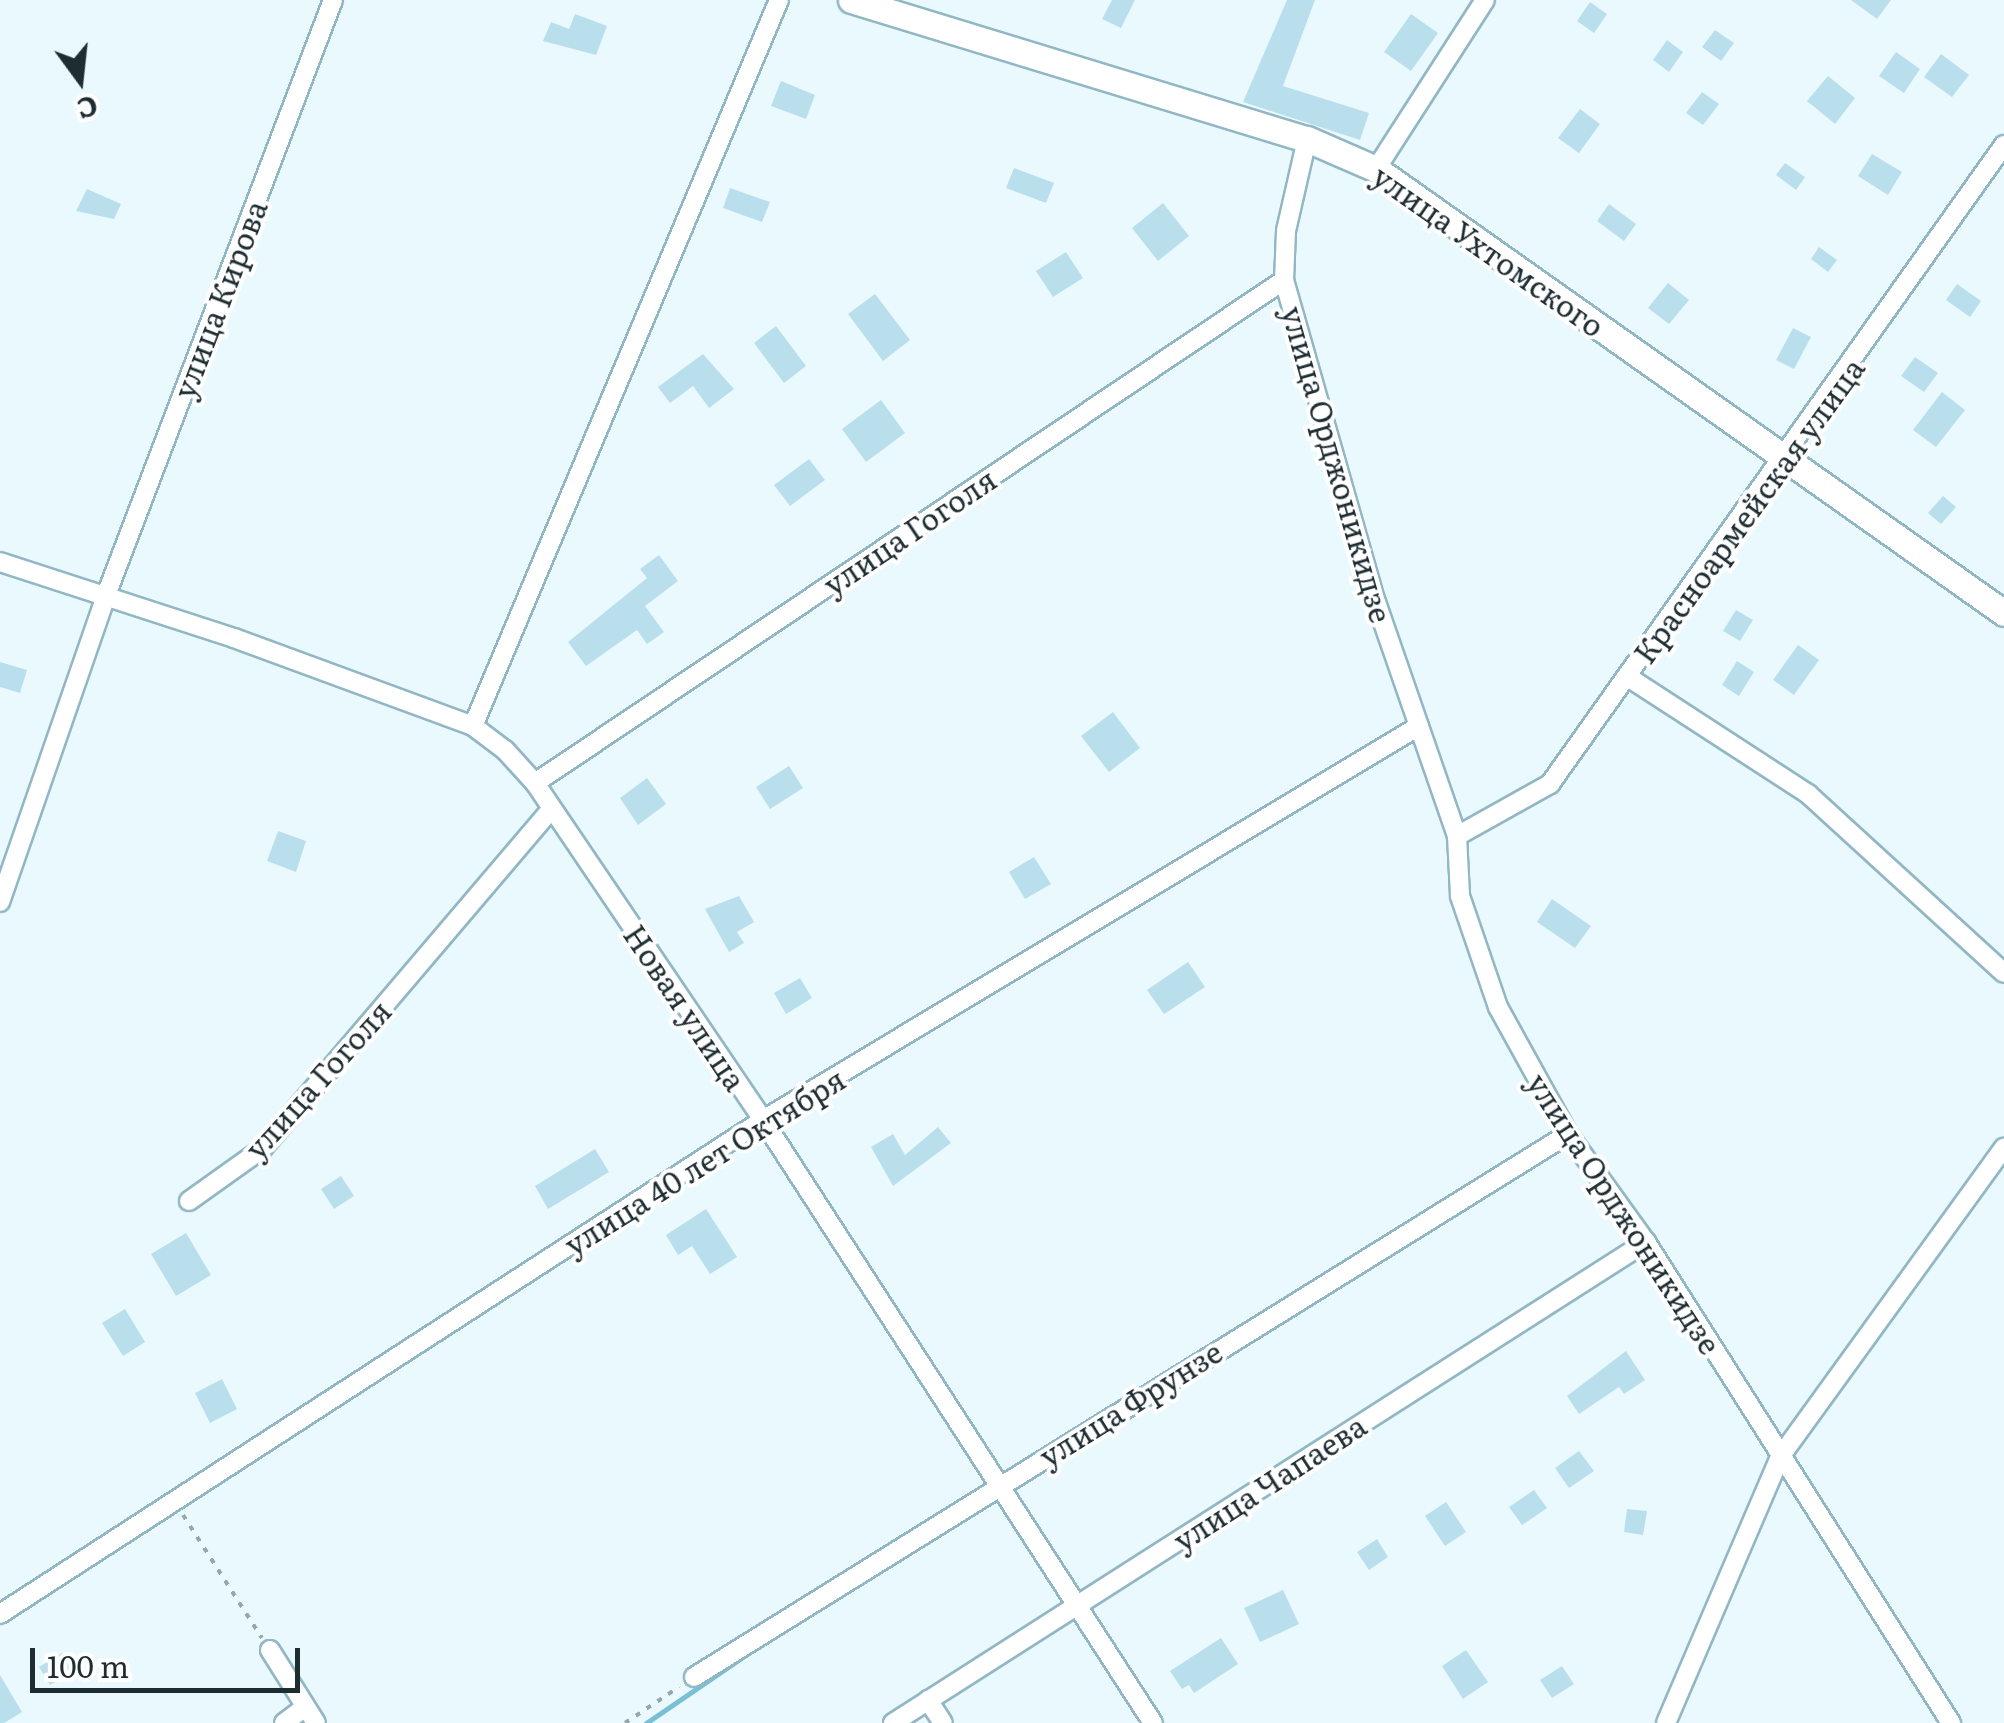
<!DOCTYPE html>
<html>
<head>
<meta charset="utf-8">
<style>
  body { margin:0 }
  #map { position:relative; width:2004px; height:1723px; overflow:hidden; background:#eaf9fe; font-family:Literata,serif }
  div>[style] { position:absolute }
  .stream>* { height:5px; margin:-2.5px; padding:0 2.5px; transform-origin:2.5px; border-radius:2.5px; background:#79bfd5 }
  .building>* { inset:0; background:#b9dfec }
  .path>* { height:4px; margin-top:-2px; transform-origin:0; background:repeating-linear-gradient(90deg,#97a6ab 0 5px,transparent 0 13px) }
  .roads { filter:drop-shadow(2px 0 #92b7c4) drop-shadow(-2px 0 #92b7c4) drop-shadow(0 2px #92b7c4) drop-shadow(0 -2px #92b7c4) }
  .street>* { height:18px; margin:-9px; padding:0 9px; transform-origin:9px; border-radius:9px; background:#fff }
  .secondary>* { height:25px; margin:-12.5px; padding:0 12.5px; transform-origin:12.5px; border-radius:12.5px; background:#fff }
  span { translate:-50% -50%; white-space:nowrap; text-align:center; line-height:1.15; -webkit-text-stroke:8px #fff; paint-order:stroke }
  .street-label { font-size:30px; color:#1e2d32 }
  .north { position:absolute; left:30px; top:30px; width:100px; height:100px; -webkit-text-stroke:8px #fff; paint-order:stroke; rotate:165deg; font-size:28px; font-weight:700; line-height:40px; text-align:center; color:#1e2d32 }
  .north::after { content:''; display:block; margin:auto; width:35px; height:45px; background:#1e2d32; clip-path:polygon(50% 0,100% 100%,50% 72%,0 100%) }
  .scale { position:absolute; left:30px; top:1648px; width:270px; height:45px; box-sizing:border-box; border:5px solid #1e2d32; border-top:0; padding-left:12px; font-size:30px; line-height:35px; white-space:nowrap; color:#1e2d32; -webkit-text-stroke:8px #fff; paint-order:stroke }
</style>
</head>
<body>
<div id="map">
  <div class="stream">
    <div style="left:646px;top:1723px;width:122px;rotate:-34.3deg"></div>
  </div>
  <div class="building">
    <div style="clip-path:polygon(1112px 0,1135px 0,1121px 28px,1102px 19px)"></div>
    <div style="clip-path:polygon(1287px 0,1315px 0,1283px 86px,1369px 113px,1360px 140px,1243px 102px)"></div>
    <div style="clip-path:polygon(1851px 0,1891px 0,1877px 19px)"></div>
    <div style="clip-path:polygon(1590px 2px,1607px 14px,1594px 33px,1577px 21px)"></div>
    <div style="clip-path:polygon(575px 14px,607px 26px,596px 55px,543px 41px,551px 22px,569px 29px)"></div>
    <div style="clip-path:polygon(1411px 14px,1438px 33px,1411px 71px,1384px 52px)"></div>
    <div style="clip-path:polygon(1715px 30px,1734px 43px,1721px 61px,1702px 47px)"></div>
    <div style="clip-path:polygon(1667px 40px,1683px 52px,1669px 72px,1653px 60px)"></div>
    <div style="clip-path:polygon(1896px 52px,1920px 69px,1904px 93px,1879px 76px)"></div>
    <div style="clip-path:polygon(1941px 54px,1969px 75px,1952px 97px,1924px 77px)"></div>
    <div style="clip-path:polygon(1828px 76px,1855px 98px,1835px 124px,1807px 101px)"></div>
    <div style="clip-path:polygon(781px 81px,815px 95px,806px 119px,771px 106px)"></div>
    <div style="clip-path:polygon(1702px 92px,1719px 104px,1703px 125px,1686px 113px)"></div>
    <div style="clip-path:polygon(1580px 109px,1600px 124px,1579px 153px,1558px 138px)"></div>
    <div style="clip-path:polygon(1872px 154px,1902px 172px,1888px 195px,1858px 176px)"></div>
    <div style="clip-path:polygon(1785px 163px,1805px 177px,1796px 190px,1776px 175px)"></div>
    <div style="clip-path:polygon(1014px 168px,1054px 183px,1046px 203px,1006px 188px)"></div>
    <div style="clip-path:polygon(730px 188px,770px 202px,762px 222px,723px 208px)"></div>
    <div style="clip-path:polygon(87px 189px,121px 204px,114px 219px,76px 211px)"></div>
    <div style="clip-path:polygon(1163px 203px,1189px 236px,1158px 261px,1132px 228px)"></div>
    <div style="clip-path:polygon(1609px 204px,1636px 224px,1624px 241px,1597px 221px)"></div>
    <div style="clip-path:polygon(1819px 247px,1837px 260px,1828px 272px,1811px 259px)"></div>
    <div style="clip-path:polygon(1066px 252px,1083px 278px,1053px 297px,1036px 271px)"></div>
    <div style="clip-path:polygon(1668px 283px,1689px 300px,1669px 324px,1648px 308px)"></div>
    <div style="clip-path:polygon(1957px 284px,1981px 301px,1970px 317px,1946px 300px)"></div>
    <div style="clip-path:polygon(875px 294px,910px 340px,883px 361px,848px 314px)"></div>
    <div style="clip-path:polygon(776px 326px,806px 366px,784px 383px,754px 343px)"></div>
    <div style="clip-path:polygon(1793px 328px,1811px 337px,1794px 369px,1776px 360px)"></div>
    <div style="clip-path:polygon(703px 354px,734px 389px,709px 408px,693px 386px,670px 403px,658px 387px)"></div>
    <div style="clip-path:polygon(1915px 357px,1938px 373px,1924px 392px,1901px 376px)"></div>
    <div style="clip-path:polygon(1942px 392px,1965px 410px,1936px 447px,1913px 430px)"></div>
    <div style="clip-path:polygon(881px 400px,905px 433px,866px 462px,842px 429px)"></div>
    <div style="clip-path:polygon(809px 459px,825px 480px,790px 506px,774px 485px)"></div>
    <div style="clip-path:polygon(1943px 496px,1956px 507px,1941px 524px,1928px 513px)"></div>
    <div style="clip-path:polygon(659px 555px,678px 581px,645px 606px,664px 632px,647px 644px,637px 630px,586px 666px,568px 642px,647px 578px,640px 569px)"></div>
    <div style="clip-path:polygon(1736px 610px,1753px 620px,1740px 641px,1723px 631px)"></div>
    <div style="clip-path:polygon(1798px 645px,1819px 660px,1794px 695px,1773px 680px)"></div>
    <div style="clip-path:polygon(1737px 661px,1754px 672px,1739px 696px,1722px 685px)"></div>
    <div style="clip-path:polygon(0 662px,27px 670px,20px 693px,0 687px)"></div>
    <div style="clip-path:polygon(1113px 712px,1140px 748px,1109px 772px,1081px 736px)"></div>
    <div style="clip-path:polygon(789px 766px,803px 788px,770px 809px,756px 787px)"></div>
    <div style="clip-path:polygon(647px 778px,666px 804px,638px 825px,620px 798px)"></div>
    <div style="clip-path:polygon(278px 831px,306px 841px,296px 872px,267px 861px)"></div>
    <div style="clip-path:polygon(1034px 857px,1051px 884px,1025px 899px,1009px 872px)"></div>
    <div style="clip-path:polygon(739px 896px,754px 922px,737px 932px,744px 943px,729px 952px,705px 909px)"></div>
    <div style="clip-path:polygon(1552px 899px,1591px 926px,1575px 948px,1537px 922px)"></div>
    <div style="clip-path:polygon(1188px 962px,1205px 987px,1164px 1014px,1147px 990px)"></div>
    <div style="clip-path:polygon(800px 978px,812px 998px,786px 1014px,774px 993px)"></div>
    <div style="clip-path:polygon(938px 1127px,951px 1143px,893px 1186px,871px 1147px,893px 1134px,905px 1155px)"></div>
    <div style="clip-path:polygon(595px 1149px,609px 1172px,548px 1209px,535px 1186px)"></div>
    <div style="clip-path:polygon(341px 1176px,354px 1196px,334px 1209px,321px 1189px)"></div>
    <div style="clip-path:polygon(706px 1209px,737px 1257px,710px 1274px,692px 1246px,678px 1255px,666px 1235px)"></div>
    <div style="clip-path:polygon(186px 1233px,211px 1275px,176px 1296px,151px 1254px)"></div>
    <div style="clip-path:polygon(125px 1309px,145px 1342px,123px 1356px,102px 1323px)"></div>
    <div style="clip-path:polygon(1626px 1351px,1645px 1380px,1624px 1394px,1619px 1387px,1579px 1414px,1567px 1396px)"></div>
    <div style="clip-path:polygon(222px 1379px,237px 1409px,210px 1423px,195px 1393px)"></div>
    <div style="clip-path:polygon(1579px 1451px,1594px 1471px,1569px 1488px,1555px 1468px)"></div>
    <div style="clip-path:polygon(1534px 1490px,1547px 1508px,1522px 1525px,1509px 1507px)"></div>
    <div style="clip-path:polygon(1446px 1502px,1466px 1532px,1445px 1546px,1425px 1516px)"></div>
    <div style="clip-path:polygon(1627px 1509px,1647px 1511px,1643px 1535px,1624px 1532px)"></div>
    <div style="clip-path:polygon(1377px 1539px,1388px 1557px,1369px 1570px,1357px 1552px)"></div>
    <div style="clip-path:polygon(1283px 1590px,1299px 1624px,1260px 1642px,1244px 1608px)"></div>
    <div style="clip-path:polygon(1221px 1638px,1238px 1664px,1194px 1693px,1189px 1685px,1182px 1689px,1170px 1671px)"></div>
    <div style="clip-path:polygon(1466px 1650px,1488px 1682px,1463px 1699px,1442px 1666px)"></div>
    <div style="clip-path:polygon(62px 1653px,74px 1671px,50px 1685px,39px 1667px)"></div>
    <div style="clip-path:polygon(1562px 1666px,1574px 1684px,1552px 1698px,1540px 1680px)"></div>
    <div style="clip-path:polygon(0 1675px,22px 1712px,4px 1723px,0 1723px)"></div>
  </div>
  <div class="path">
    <div style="left:183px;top:1515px;width:146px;rotate:57.3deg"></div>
    <div style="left:625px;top:1723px;width:65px;rotate:-33.7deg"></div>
  </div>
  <div class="roads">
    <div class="street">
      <div style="left:1307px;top:139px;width:94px;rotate:102.9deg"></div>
      <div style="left:1286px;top:231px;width:49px;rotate:92.3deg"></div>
      <div style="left:1284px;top:280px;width:335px;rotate:74.1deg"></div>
      <div style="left:1376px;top:602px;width:248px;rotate:70.9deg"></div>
      <div style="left:1457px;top:836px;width:60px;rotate:87.1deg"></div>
      <div style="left:1460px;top:896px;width:117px;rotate:71.1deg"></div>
      <div style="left:1498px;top:1007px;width:145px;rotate:61.1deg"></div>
      <div style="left:1568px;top:1134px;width:133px;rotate:54.2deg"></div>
      <div style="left:1646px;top:1242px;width:570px;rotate:57.62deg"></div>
      <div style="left:1376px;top:169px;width:201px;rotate:-57.2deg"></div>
      <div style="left:0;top:562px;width:246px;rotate:18deg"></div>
      <div style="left:234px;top:638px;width:255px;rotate:20.2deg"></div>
      <div style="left:473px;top:726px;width:40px;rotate:37deg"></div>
      <div style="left:505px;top:750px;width:45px;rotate:47.7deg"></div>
      <div style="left:535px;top:783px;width:407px;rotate:55.9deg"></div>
      <div style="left:763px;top:1120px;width:718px;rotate:57.11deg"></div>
      <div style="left:1628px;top:677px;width:215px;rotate:33deg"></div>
      <div style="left:1808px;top:794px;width:265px;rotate:42.4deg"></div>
      <div style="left:473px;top:726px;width:788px;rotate:-67.15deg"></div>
      <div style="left:535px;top:783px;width:902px;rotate:-33.88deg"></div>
      <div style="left:1457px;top:836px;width:107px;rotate:-29.2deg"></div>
      <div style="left:1550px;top:784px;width:784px;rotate:-54.61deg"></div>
      <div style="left:0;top:902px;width:322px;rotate:-70.9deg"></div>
      <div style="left:105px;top:598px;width:640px;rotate:-69.13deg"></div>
      <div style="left:189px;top:1201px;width:90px;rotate:-35.5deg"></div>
      <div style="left:262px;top:1149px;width:446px;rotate:-49.6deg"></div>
      <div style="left:0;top:1614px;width:909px;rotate:-32.92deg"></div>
      <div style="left:763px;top:1120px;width:765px;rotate:-30.99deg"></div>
      <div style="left:270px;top:1650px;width:86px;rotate:57.8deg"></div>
      <div style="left:694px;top:1677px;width:1029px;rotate:-31.85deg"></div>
      <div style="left:928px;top:1700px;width:27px;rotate:57deg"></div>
      <div style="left:284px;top:1723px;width:26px;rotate:-37deg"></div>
      <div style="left:893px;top:1723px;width:894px;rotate:-32.57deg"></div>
      <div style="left:1666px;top:1723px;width:289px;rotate:-66.8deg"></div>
      <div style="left:1780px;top:1457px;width:382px;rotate:-54.1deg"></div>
    </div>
    <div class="secondary">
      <div style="left:851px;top:0;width:477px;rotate:17deg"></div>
      <div style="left:1307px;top:139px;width:75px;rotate:23.5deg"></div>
      <div style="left:1376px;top:169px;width:769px;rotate:35.26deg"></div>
    </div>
  </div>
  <div class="street-label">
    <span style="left:1489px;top:250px;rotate:35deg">улица Ухтомского</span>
    <span style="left:219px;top:299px;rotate:-69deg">улица Кирова</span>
    <span style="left:1338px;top:464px;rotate:74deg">улица Орджоникидзе</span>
    <span style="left:1748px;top:510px;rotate:-54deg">Красноармейская улица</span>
    <span style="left:909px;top:531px;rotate:-34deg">улица Гоголя</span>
    <span style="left:686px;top:1007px;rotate:56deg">Новая улица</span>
    <span style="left:317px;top:1079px;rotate:-48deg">улица Гоголя</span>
    <span style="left:704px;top:1161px;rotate:-32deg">улица 40 лет Октября</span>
    <span style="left:1625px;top:1213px;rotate:57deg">улица Орджоникидзе</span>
    <span style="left:1130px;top:1403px;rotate:-32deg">улица Фрунзе</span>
    <span style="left:1269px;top:1482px;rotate:-33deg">улица Чапаева</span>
  </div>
  <div class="north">С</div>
  <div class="scale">100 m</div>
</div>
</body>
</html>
